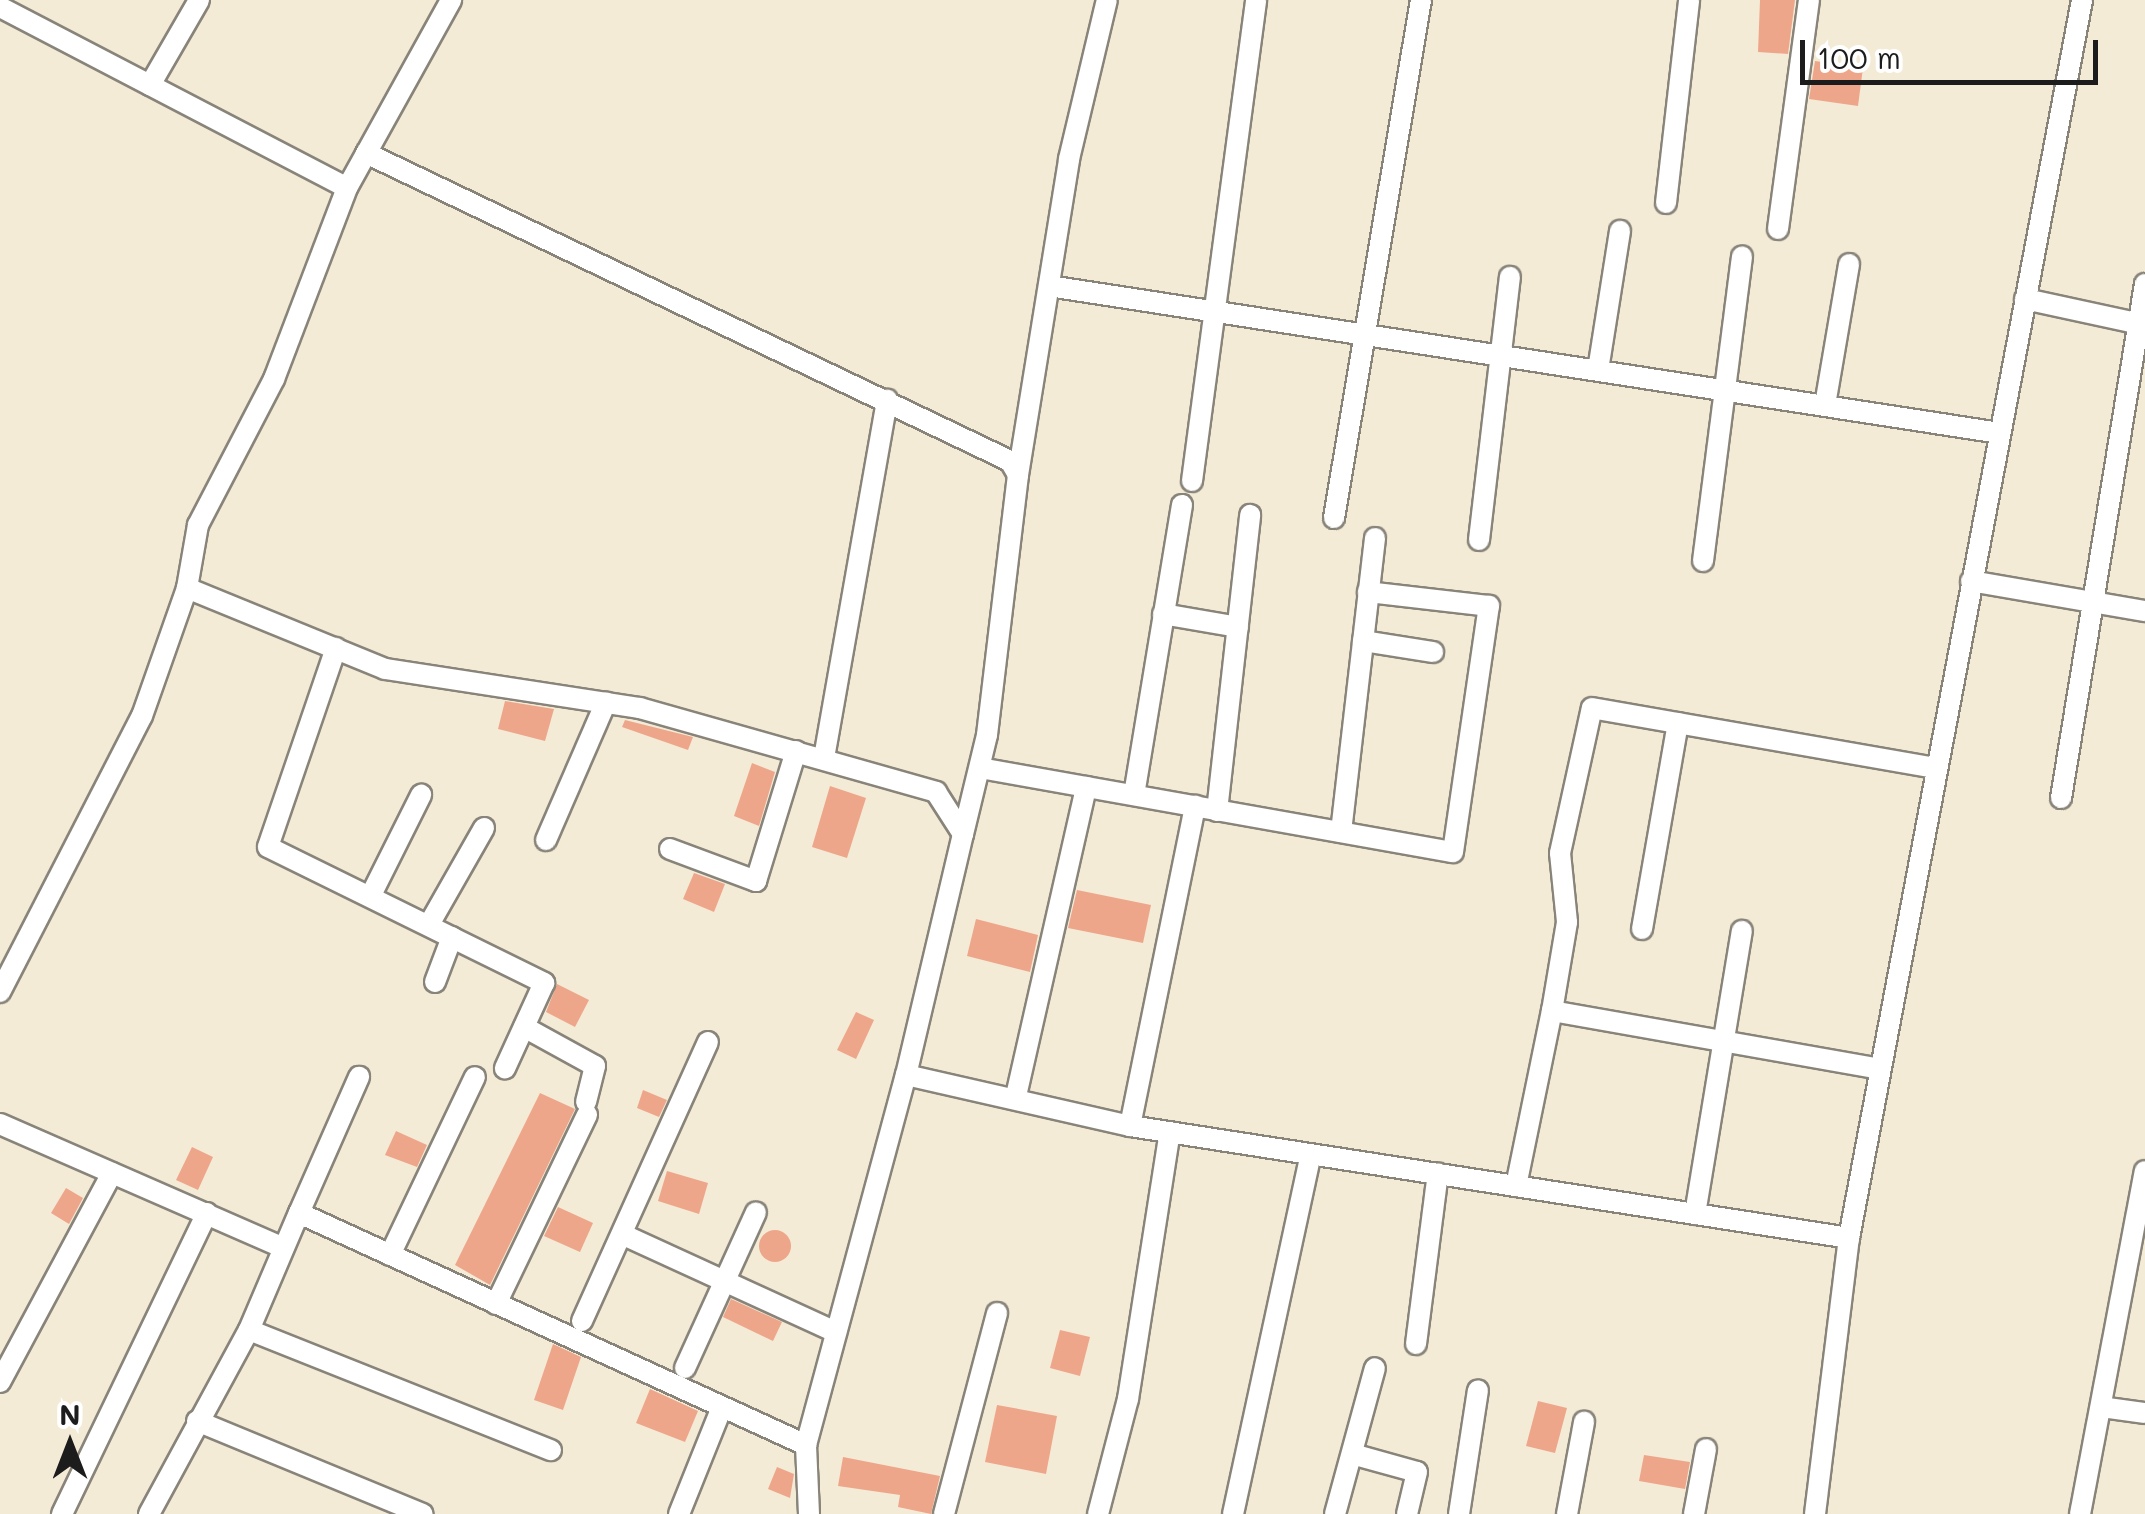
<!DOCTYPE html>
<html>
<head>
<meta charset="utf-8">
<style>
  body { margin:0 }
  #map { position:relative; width:2145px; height:1514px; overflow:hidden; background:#f4ebd7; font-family:Mali,sans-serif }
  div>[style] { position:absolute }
  .building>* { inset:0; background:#eea68b }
  .round { border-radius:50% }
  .roads { filter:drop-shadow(2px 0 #88847a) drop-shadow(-2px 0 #88847a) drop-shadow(0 2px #88847a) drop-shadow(0 -2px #88847a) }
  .minor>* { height:20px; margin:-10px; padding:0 10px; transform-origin:10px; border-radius:10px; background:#fff }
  span { translate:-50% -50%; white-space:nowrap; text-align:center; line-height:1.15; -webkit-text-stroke:10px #fff; paint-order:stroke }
  .north { position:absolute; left:20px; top:1394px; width:100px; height:100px; -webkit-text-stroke:8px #fff; paint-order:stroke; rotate:0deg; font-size:28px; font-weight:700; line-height:40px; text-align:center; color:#1c1c1c }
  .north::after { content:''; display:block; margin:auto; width:35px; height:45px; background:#1c1c1c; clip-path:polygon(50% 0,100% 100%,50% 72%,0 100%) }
  .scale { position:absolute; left:1800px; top:40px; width:298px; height:45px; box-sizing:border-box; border:5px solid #1c1c1c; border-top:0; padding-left:12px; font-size:30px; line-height:35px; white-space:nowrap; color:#1c1c1c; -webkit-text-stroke:8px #fff; paint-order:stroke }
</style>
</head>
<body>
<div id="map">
  <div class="building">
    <div style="clip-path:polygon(1760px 0,1795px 0,1788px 54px,1758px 52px)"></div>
    <div style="clip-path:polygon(1815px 61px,1863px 68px,1858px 106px,1809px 99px)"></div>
    <div style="clip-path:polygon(505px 701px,554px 709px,545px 741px,498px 729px)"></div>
    <div style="clip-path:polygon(625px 720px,693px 737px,688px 750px,622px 727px)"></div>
    <div style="clip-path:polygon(752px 763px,775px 772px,759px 826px,734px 816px)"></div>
    <div style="clip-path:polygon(830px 786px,866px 798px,847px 858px,812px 847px)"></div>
    <div style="clip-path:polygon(694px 873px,725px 884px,714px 912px,683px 899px)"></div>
    <div style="clip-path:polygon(1077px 890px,1151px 905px,1143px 943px,1068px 928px)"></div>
    <div style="clip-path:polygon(976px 919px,1038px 935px,1030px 972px,967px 956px)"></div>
    <div style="clip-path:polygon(557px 984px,589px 1000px,575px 1027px,546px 1012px)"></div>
    <div style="clip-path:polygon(856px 1012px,874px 1020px,856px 1059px,837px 1050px)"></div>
    <div style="clip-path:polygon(643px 1090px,667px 1100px,659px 1117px,637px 1108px)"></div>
    <div style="clip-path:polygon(540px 1093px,575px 1109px,490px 1285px,455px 1265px)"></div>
    <div style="clip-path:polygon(396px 1131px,427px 1145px,417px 1167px,385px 1155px)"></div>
    <div style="clip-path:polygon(192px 1147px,213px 1157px,198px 1190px,176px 1180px)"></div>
    <div style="clip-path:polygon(667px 1171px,708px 1183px,699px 1214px,658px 1201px)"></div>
    <div style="clip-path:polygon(66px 1188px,83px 1198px,69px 1224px,51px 1213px)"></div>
    <div style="clip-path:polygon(558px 1207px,593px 1223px,580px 1252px,544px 1236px)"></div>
    <div class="round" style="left:759px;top:1230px;width:32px;height:32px"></div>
    <div style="clip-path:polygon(731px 1299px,782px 1322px,773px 1341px,723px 1317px)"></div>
    <div style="clip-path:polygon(1060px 1330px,1090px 1337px,1080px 1376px,1050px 1368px)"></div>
    <div style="clip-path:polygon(553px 1344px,581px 1357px,563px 1410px,534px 1400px)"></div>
    <div style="clip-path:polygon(650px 1389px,698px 1411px,685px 1442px,636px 1423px)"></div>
    <div style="clip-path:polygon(1538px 1401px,1567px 1408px,1555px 1453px,1526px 1446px)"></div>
    <div style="clip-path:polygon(997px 1405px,1057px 1416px,1046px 1474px,985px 1462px)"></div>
    <div style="clip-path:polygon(1644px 1455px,1690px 1462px,1685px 1489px,1639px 1481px)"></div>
    <div style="clip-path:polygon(843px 1457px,940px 1476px,931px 1514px,898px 1507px,900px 1495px,838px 1486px)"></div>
    <div style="clip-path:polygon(777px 1467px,794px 1474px,790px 1498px,768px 1489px)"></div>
  </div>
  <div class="roads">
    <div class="minor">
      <div style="left:0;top:7px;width:391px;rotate:27.5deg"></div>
      <div style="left:347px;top:188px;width:215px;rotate:-61deg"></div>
      <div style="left:150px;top:85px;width:98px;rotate:-60deg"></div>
      <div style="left:366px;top:153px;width:714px;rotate:25.56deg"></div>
      <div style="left:1010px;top:461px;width:16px;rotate:60deg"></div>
      <div style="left:1018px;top:475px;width:262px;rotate:96.8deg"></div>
      <div style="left:987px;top:735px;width:102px;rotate:103.6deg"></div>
      <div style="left:1666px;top:203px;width:204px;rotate:-83.5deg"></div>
      <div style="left:1778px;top:229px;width:231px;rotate:-82.3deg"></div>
      <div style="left:1049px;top:286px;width:962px;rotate:8.79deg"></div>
      <div style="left:2025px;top:299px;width:123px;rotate:12.2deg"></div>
      <div style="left:1598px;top:370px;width:141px;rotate:-81deg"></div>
      <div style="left:1825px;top:405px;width:143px;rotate:-80.3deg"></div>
      <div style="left:1018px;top:475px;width:320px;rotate:-80.8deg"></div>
      <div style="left:1069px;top:159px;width:163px;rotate:-76.6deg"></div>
      <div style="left:1192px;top:481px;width:485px;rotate:-82.4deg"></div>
      <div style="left:1334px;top:518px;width:525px;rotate:-80.47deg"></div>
      <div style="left:1479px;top:540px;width:265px;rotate:-83.3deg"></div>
      <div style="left:1703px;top:561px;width:307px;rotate:-82.7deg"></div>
      <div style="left:1971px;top:581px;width:177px;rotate:9.8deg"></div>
      <div style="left:187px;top:588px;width:214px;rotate:22.2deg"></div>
      <div style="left:385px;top:669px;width:258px;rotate:8.7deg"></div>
      <div style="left:640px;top:708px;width:308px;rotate:15.8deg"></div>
      <div style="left:936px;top:792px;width:50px;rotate:57.3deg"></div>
      <div style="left:963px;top:834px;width:248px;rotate:103.3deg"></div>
      <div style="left:906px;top:1075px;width:230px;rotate:12.8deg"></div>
      <div style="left:1130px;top:1126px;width:728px;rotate:8.85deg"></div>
      <div style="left:1163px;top:614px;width:76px;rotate:9.8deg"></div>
      <div style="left:1363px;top:641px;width:71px;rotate:8.9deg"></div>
      <div style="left:336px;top:648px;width:210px;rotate:108.9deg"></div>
      <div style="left:268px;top:847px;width:308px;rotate:26.2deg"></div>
      <div style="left:544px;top:983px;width:94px;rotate:114.6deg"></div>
      <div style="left:824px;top:758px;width:364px;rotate:-80deg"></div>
      <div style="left:980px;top:768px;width:480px;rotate:10.1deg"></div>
      <div style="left:1453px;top:852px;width:249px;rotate:-81.7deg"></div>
      <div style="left:1489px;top:606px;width:122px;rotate:-173.4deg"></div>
      <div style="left:1134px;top:795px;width:294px;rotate:-80.6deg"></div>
      <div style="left:2061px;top:798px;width:521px;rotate:-80.72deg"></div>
      <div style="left:1217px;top:811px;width:298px;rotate:-83.6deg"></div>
      <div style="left:1341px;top:832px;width:296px;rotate:-83.4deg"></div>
      <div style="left:546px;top:840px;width:150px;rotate:-66.5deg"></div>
      <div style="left:670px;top:849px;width:92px;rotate:20.4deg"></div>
      <div style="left:756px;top:881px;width:136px;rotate:-72.9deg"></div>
      <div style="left:372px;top:893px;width:110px;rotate:-63.4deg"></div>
      <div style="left:431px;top:921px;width:107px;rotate:-60.3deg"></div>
      <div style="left:1642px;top:929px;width:209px;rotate:-80.1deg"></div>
      <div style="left:435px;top:982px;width:48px;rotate:-69.3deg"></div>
      <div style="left:0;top:992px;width:310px;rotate:-62.8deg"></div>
      <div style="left:142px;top:716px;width:136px;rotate:-70.6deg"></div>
      <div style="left:187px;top:588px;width:64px;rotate:-80.1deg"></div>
      <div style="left:198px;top:525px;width:165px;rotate:-62.5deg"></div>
      <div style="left:274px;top:379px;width:204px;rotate:-69.1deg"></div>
      <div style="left:1552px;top:1011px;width:90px;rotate:-80.4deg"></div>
      <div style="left:1567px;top:922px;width:69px;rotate:-95.8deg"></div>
      <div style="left:1560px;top:853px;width:148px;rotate:-77.6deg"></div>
      <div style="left:1592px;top:708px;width:348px;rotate:9.9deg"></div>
      <div style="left:524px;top:1027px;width:81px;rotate:28.8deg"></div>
      <div style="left:595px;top:1066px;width:37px;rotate:104deg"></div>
      <div style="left:1016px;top:1096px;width:317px;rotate:-77.2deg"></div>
      <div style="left:0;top:1124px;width:307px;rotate:23.6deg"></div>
      <div style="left:1130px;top:1126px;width:327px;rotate:-78.5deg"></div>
      <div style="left:1516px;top:1186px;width:179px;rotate:-78.4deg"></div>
      <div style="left:1552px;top:1011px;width:333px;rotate:10deg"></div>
      <div style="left:299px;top:1213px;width:149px;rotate:-66.2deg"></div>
      <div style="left:1695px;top:1214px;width:287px;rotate:-80.6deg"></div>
      <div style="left:626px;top:1236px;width:231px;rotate:24.6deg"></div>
      <div style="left:390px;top:1255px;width:197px;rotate:-64.5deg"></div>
      <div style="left:496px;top:1304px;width:210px;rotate:-64.3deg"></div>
      <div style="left:582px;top:1321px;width:306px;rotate:-65.7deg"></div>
      <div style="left:249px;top:1330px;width:325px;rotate:21.7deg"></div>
      <div style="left:1416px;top:1344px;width:172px;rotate:-82.7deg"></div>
      <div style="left:685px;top:1368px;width:171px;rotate:-65.5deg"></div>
      <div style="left:0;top:1382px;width:237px;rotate:-61.8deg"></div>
      <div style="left:2101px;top:1407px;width:44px;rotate:7.8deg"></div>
      <div style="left:197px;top:1421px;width:244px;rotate:22.4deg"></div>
      <div style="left:1352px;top:1454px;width:67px;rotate:15.5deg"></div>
      <div style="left:1417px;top:1472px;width:43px;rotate:103.4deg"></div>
      <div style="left:62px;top:1514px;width:334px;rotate:-64.3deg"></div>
      <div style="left:149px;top:1514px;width:209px;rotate:-61.5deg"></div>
      <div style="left:249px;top:1330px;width:127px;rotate:-66.9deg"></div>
      <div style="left:299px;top:1213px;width:558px;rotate:24.59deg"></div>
      <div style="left:679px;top:1514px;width:115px;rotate:-68.1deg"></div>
      <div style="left:809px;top:1514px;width:69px;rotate:-92.5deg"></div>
      <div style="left:806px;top:1445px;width:383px;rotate:-74.9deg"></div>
      <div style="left:944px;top:1514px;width:208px;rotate:-75.2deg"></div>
      <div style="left:1098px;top:1514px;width:119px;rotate:-75.4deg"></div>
      <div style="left:1128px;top:1399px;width:270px;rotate:-81.1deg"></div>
      <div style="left:1233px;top:1514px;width:368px;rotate:-77.8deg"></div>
      <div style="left:1335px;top:1514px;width:151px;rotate:-74.7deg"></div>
      <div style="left:1459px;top:1514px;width:125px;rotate:-81.3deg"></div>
      <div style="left:1567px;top:1514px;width:94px;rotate:-79.5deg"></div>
      <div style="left:1694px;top:1514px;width:66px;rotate:-79.5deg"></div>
      <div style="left:1815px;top:1514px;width:278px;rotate:-83deg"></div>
      <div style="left:1849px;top:1238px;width:1260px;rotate:-79.34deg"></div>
      <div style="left:2080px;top:1514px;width:349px;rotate:-79.3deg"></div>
    </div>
  </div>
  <div class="north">N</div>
  <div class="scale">100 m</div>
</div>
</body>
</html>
